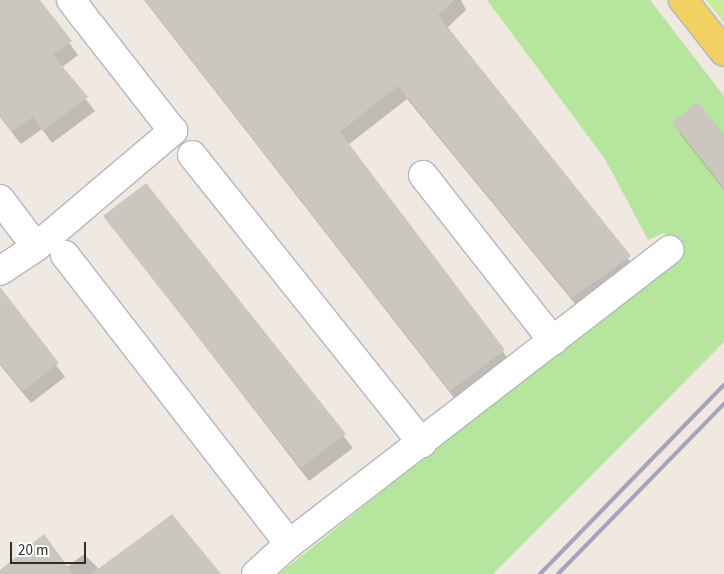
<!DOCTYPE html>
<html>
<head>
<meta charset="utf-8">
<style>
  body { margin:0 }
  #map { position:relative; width:724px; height:574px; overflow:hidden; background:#efe9e1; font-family:"Source Sans 3",sans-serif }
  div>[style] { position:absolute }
  .green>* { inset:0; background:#b6e59e }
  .pitch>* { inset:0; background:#c9ec9a }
  .shadow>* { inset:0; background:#0003 }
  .building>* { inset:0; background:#cbc7bf }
  .roads { filter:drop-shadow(1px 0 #b4b7c1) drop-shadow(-1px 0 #b4b7c1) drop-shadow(0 1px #b4b7c1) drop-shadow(0 -1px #b4b7c1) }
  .minor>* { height:28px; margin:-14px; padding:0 14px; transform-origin:14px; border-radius:14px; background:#fff }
  .major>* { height:28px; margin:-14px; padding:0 14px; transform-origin:14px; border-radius:14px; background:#f2d163 }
  .rail>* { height:4px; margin:-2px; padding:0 2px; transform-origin:2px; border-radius:2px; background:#a3a6b8 }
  span { translate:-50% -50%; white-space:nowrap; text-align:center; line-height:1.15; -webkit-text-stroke:4px #fff; paint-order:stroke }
  .scale { position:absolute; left:10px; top:542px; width:76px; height:22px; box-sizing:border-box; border:2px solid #2e2e2e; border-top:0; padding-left:6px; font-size:15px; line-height:18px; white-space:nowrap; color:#2e2e2e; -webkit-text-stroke:4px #fff; paint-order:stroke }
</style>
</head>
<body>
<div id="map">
  <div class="green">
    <div style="clip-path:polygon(487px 0,650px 0,724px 96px,724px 342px,493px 574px,279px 574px,678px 255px,664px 233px,648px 240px,605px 159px)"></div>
  </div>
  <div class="pitch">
    <div style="clip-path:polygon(706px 0,724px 0,724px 23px)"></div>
  </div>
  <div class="shadow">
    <div style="clip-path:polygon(0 0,38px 0,78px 55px,61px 68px,95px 111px,52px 143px,42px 129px,21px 144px,0 117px)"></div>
    <div style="clip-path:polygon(144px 0,461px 0,466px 10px,447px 28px,637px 270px,580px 310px,407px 99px,348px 145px,512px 364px,458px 403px)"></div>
    <div style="clip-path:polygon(673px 122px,724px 137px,724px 190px,681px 135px)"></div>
    <div style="clip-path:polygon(146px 185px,353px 448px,309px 481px,105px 216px)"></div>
    <div style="clip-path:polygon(0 290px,65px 377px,31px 403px,0 365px)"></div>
    <div style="clip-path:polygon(84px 554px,99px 569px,219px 574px,0 574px,67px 567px)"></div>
  </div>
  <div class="building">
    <div style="clip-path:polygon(0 0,40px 0,72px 41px,53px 55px,88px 97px,43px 131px,33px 117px,12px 132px,0 116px)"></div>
    <div style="clip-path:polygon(145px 0,455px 0,438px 15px,631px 256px,572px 298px,398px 86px,340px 132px,505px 350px,450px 391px)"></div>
    <div style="clip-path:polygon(698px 102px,724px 135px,724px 189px,672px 122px)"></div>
    <div style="clip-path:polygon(146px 183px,346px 434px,301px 468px,103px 216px)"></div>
    <div style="clip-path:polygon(0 287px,59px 363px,23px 391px,0 363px)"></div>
    <div style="clip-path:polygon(172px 514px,221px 574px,91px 574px,147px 533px)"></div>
    <div style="clip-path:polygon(44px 534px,73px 574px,0 574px,0 570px)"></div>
  </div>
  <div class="roads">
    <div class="minor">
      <div style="left:71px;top:0;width:25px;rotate:53deg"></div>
      <div style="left:192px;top:155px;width:369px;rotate:51.4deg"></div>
      <div style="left:423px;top:175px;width:211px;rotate:51.9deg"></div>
      <div style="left:0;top:199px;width:60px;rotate:53.1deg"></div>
      <div style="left:36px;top:247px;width:43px;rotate:146.3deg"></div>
      <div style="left:36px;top:247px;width:180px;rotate:-40.3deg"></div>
      <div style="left:173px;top:131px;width:133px;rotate:-128deg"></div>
      <div style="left:65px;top:255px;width:366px;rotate:52.2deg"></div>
      <div style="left:256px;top:574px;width:45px;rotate:-42.3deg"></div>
      <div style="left:289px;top:544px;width:481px;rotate:-37.7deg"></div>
    </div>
    <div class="major">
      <div style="left:683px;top:0;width:66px;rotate:51.7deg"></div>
    </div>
  </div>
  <div class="rail">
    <div style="left:540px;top:574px;width:264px;rotate:-45.8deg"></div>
    <div style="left:558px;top:574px;width:238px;rotate:-45.7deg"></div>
  </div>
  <div class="scale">20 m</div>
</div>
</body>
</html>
